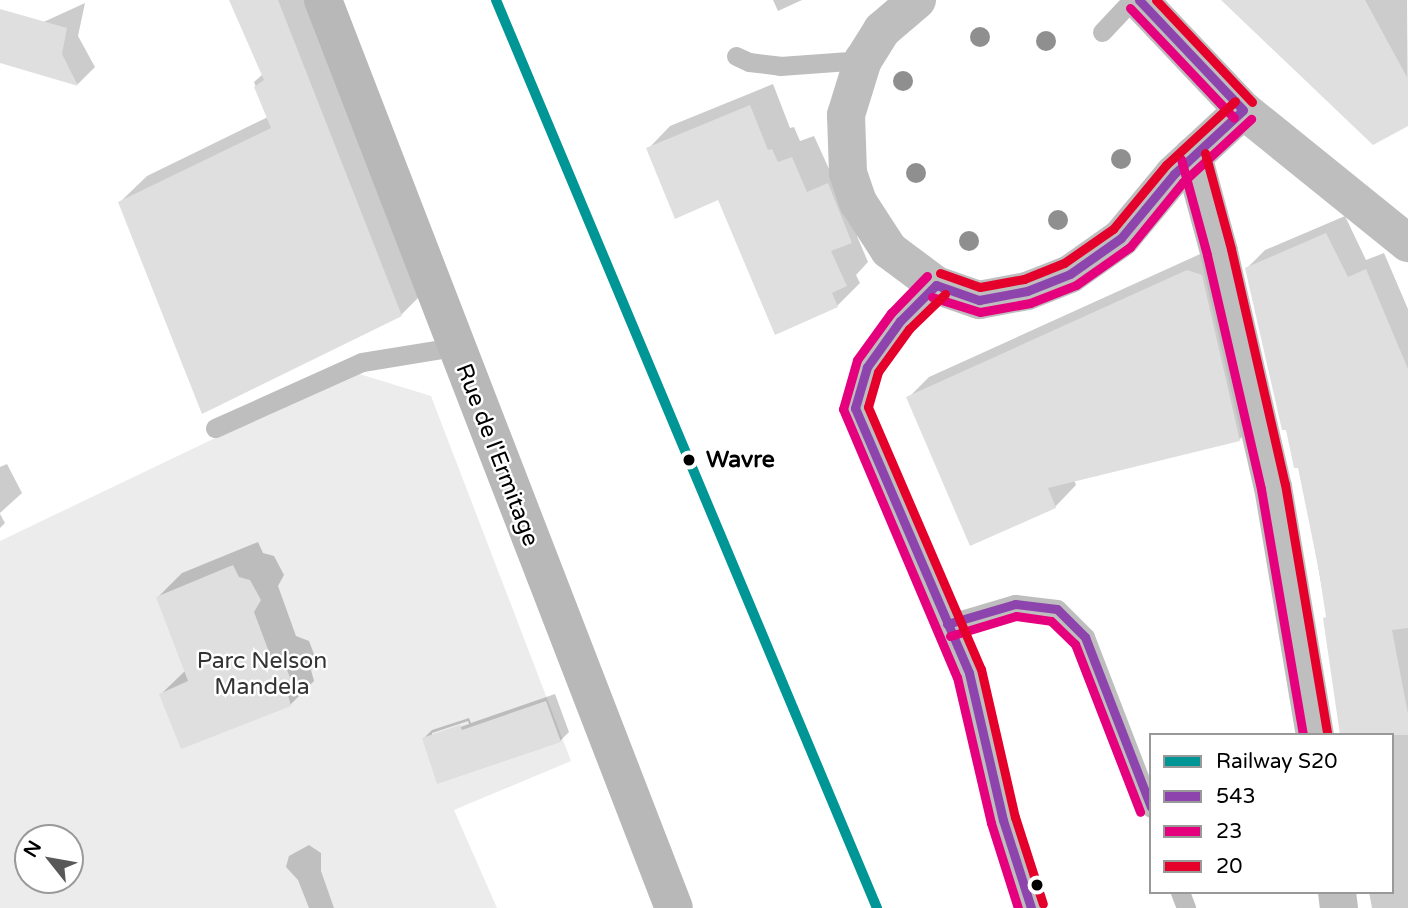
<!DOCTYPE html>
<html>
<head>
<meta charset="utf-8">
<style>
  body { margin:0 }
  #map { position:relative; width:1408px; height:908px; overflow:hidden; background:#fff; font-family:"Varela Round",sans-serif }
  div>[style] { position:absolute }
  .green>* { inset:0; background:#ececec }
  .water>* { inset:0; background:#bfbfbf }
  .shadow>* { inset:0; background:#0003 }
  .building>* { inset:0; background:#dfdfdf }
  .lane>* { height:19px; margin:-9.5px; padding:0 9.5px; transform-origin:9.5px; border-radius:9.5px; background:#bebebe }
  .street>* { height:38px; margin:-19px; padding:0 19px; transform-origin:19px; border-radius:19px; background:#bebebe }
  .secondary>* { height:38px; margin:-19px; padding:0 19px; transform-origin:19px; border-radius:19px; background:#b8b8b8 }
  .bus-1>* { height:9px; margin:-4.5px; padding:0 4.5px; transform-origin:4.5px; border-radius:4.5px; background:#8e44ad }
  .bus-2>* { height:9px; margin:-4.5px; padding:0 4.5px; transform-origin:4.5px; border-radius:4.5px; background:#e5007d }
  .bus-3>* { height:9px; margin:-4.5px; padding:0 4.5px; transform-origin:4.5px; border-radius:4.5px; background:#e4002b }
  .rail-1>* { height:10px; margin:-5px; padding:0 5px; transform-origin:5px; border-radius:5px; background:#009696 }
  .trees>* { width:20px; height:20px; margin:-10px; border-radius:50%; background:#8f8f8f }
  .dots>* { width:19px; height:19px; translate:-50% -50%; box-sizing:border-box; border:4px solid #fff; border-radius:50% }
  span { translate:-50% -50%; white-space:nowrap; text-align:center; line-height:1.15; -webkit-text-stroke:5px #fff; paint-order:stroke }
  .street-label { font-size:23px; color:#000 }
  .stop-label { font-size:23px; color:#000; font-weight:700 }
  .left { translate:0 -50%; text-align:left }
  .park-label { font-size:23px; color:#333 }
  .legend { position:absolute; left:1149px; top:733px; width:245px; height:161px; box-sizing:border-box; background:#fff; border:2px solid #999; margin:0; padding:9px 12px; list-style:none; font-size:21px; color:#000 }
  .legend li { display:flex; align-items:center; gap:14px; height:35px }
  .legend b { width:35px; border:2px solid #999 }
  .north { position:absolute; left:14px; top:824px; width:70px; height:70px; box-sizing:border-box; background:#fff; border:2px solid #999; border-radius:50%; rotate:301deg; font-size:19px; font-weight:700; line-height:28px; text-align:center; color:#000 }
  .north::after { content:''; display:block; margin:auto; width:24px; height:32px; background:#595959; clip-path:polygon(50% 0,100% 100%,50% 72%,0 100%) }
</style>
</head>
<body>
<div id="map">
  <div class="green">
    <div style="clip-path:polygon(evenodd,353px 372px,431px 396px,571px 761px,454px 810px,497px 908px,0 908px,0 541px,353px 372px,28px 838px,70px 838px,70px 880px,28px 880px,28px 838px)"></div>
  </div>
  <div class="water">
    <div style="clip-path:polygon(309px 845px,321px 853px,321px 871px,334px 908px,309px 908px,298px 880px,286px 867px,289px 856px)"></div>
  </div>
  <div class="shadow">
    <div style="clip-path:polygon(231px 0,314px 0,428px 288px,401px 315px,120px 202px,147px 176px,268px 117px,254px 82px,263px 74px)"></div>
    <div style="clip-path:polygon(773px 0,802px 0,778px 11px)"></div>
    <div style="clip-path:polygon(1232px 0,1407px 0,1408px 123px)"></div>
    <div style="clip-path:polygon(85px 3px,78px 36px,95px 67px,78px 84px,0 61px,2px 41px)"></div>
    <div style="clip-path:polygon(773px 84px,790px 128px,794px 127px,800px 141px,814px 136px,830px 171px,873px 219px,857px 236px,868px 262px,856px 275px,860px 283px,837px 306px,719px 198px,648px 149px,670px 126px)"></div>
    <div style="clip-path:polygon(1345px 216px,1366px 260px,1384px 253px,1408px 309px,1408px 908px,1372px 908px,1369px 892px,1392px 892px,1392px 735px,1327px 616px,1300px 466px,1247px 268px,1265px 250px)"></div>
    <div style="clip-path:polygon(1209px 250px,1260px 419px,1239px 440px,1074px 480px,1076px 485px,1055px 507px,908px 398px,929px 377px)"></div>
    <div style="clip-path:polygon(7px 464px,22px 493px,0 513px,0 467px)"></div>
    <div style="clip-path:polygon(0 514px,5px 523px,0 528px)"></div>
    <div style="clip-path:polygon(258px 542px,263px 553px,274px 556px,284px 575px,278px 586px,296px 636px,309px 641px,317px 662px,311px 670px,314px 681px,290px 705px,161px 694px,186px 670px,158px 597px,182px 573px)"></div>
    <div style="clip-path:polygon(evenodd,555px 694px,569px 732px,560px 741px,424px 738px,432px 730px,469px 718px,471px 723px,555px 694px,468px 721px,469px 724px,432px 737px,432px 733px,468px 721px)"></div>
  </div>
  <div class="building">
    <div style="clip-path:polygon(229px 0,278px 0,402px 316px,202px 414px,118px 202px,271px 128px,254px 87px,264px 80px)"></div>
    <div style="clip-path:polygon(1221px 0,1365px 0,1408px 79px,1408px 126px,1373px 145px)"></div>
    <div style="clip-path:polygon(0 9px,67px 28px,62px 54px,78px 86px,0 63px)"></div>
    <div style="clip-path:polygon(750px 105px,768px 150px,772px 149px,778px 162px,792px 157px,807px 192px,828px 183px,852px 243px,831px 251px,847px 286px,832px 293px,838px 307px,775px 335px,718px 200px,675px 219px,646px 148px)"></div>
    <div style="clip-path:polygon(1326px 233px,1348px 277px,1366px 269px,1408px 369px,1408px 628px,1392px 630px,1408px 714px,1408px 735px,1340px 735px,1323px 618px,1326px 617px,1319px 571px,1298px 468px,1294px 468px,1286px 430px,1282px 430px,1245px 268px)"></div>
    <div style="clip-path:polygon(1187px 270px,1202px 275px,1240px 441px,1048px 488px,1056px 508px,970px 546px,906px 397px)"></div>
    <div style="clip-path:polygon(233px 565px,239px 577px,250px 580px,261px 600px,254px 612px,272px 660px,285px 665px,294px 687px,288px 695px,291px 706px,181px 749px,159px 694px,188px 681px,156px 597px)"></div>
    <div style="clip-path:polygon(546px 701px,561px 742px,437px 784px,422px 738px,460px 725px,462px 730px)"></div>
  </div>
  <div class="lane">
    <div style="left:1102px;top:32px;width:44px;rotate:-46.8deg"></div>
    <div style="left:736px;top:56px;width:14px;rotate:25deg"></div>
    <div style="left:749px;top:62px;width:31px;rotate:7deg"></div>
    <div style="left:780px;top:66px;width:83px;rotate:-4.1deg"></div>
    <div style="left:936px;top:285px;width:51px;rotate:135deg"></div>
    <div style="left:900px;top:321px;width:57px;rotate:125.7deg"></div>
    <div style="left:867px;top:367px;width:43px;rotate:106.3deg"></div>
    <div style="left:855px;top:408px;width:288px;rotate:66.7deg"></div>
    <div style="left:969px;top:673px;width:151px;rotate:77deg"></div>
    <div style="left:1003px;top:820px;width:92px;rotate:72.3deg"></div>
    <div style="left:215px;top:428px;width:161px;rotate:-24.2deg"></div>
    <div style="left:362px;top:362px;width:94px;rotate:-9.2deg"></div>
    <div style="left:947px;top:624px;width:71px;rotate:-16.4deg"></div>
    <div style="left:1015px;top:604px;width:42px;rotate:6.8deg"></div>
    <div style="left:1057px;top:609px;width:40px;rotate:45deg"></div>
    <div style="left:1085px;top:637px;width:183px;rotate:68.9deg"></div>
    <div style="left:1180px;top:892px;width:17px;rotate:69deg"></div>
  </div>
  <div class="street">
    <div style="left:917px;top:0;width:46px;rotate:139.4deg"></div>
    <div style="left:882px;top:30px;width:36px;rotate:122deg"></div>
    <div style="left:863px;top:60px;width:58px;rotate:107.2deg"></div>
    <div style="left:846px;top:115px;width:58px;rotate:88deg"></div>
    <div style="left:848px;top:173px;width:31px;rotate:71deg"></div>
    <div style="left:858px;top:202px;width:57px;rotate:57.1deg"></div>
    <div style="left:889px;top:250px;width:59px;rotate:36.7deg"></div>
    <div style="left:936px;top:285px;width:46px;rotate:19.2deg"></div>
    <div style="left:979px;top:300px;width:49px;rotate:-10.6deg"></div>
    <div style="left:1027px;top:291px;width:46px;rotate:-21.6deg"></div>
    <div style="left:1070px;top:274px;width:62px;rotate:-35.2deg"></div>
    <div style="left:1121px;top:238px;width:83px;rotate:-50.4deg"></div>
    <div style="left:1174px;top:174px;width:94px;rotate:-42.8deg"></div>
    <div style="left:1139px;top:0;width:151px;rotate:46.6deg"></div>
    <div style="left:1243px;top:110px;width:212px;rotate:38.9deg"></div>
    <div style="left:1193px;top:156px;width:99px;rotate:74.8deg"></div>
    <div style="left:1219px;top:252px;width:241px;rotate:77.1deg"></div>
    <div style="left:1273px;top:487px;width:252px;rotate:80.4deg"></div>
    <div style="left:1337px;top:892px;width:16px;rotate:83deg"></div>
  </div>
  <div class="secondary">
    <div style="left:323px;top:0;width:973px;rotate:68.87deg"></div>
  </div>
  <div class="bus-1">
    <div style="left:1139px;top:0;width:151px;rotate:46.6deg"></div>
    <div style="left:936px;top:285px;width:51px;rotate:135deg"></div>
    <div style="left:900px;top:321px;width:57px;rotate:125.7deg"></div>
    <div style="left:867px;top:367px;width:43px;rotate:106.3deg"></div>
    <div style="left:855px;top:408px;width:288px;rotate:66.7deg"></div>
    <div style="left:969px;top:673px;width:151px;rotate:77deg"></div>
    <div style="left:1003px;top:820px;width:92px;rotate:72.3deg"></div>
    <div style="left:936px;top:285px;width:46px;rotate:19.2deg"></div>
    <div style="left:979px;top:300px;width:49px;rotate:-10.6deg"></div>
    <div style="left:1027px;top:291px;width:46px;rotate:-21.6deg"></div>
    <div style="left:1070px;top:274px;width:62px;rotate:-35.2deg"></div>
    <div style="left:1121px;top:238px;width:83px;rotate:-50.4deg"></div>
    <div style="left:1174px;top:174px;width:94px;rotate:-42.8deg"></div>
    <div style="left:947px;top:624px;width:71px;rotate:-16.4deg"></div>
    <div style="left:1015px;top:604px;width:42px;rotate:6.8deg"></div>
    <div style="left:1057px;top:609px;width:40px;rotate:45deg"></div>
    <div style="left:1085px;top:637px;width:182px;rotate:68.8deg"></div>
  </div>
  <div class="bus-2">
    <div style="left:1130px;top:8px;width:151px;rotate:46.6deg"></div>
    <div style="left:1181px;top:159px;width:99px;rotate:74.8deg"></div>
    <div style="left:1207px;top:255px;width:240px;rotate:77deg"></div>
    <div style="left:1261px;top:489px;width:250px;rotate:80.3deg"></div>
    <div style="left:927px;top:276px;width:52px;rotate:134.2deg"></div>
    <div style="left:891px;top:313px;width:58px;rotate:125.9deg"></div>
    <div style="left:857px;top:360px;width:51px;rotate:105.9deg"></div>
    <div style="left:843px;top:409px;width:291px;rotate:67deg"></div>
    <div style="left:957px;top:677px;width:150px;rotate:76.9deg"></div>
    <div style="left:991px;top:823px;width:89px;rotate:72.4deg"></div>
    <div style="left:932px;top:297px;width:50px;rotate:17.4deg"></div>
    <div style="left:980px;top:312px;width:51px;rotate:-10.2deg"></div>
    <div style="left:1030px;top:303px;width:49px;rotate:-21.4deg"></div>
    <div style="left:1076px;top:285px;width:66px;rotate:-35.1deg"></div>
    <div style="left:1130px;top:247px;width:84px;rotate:-50.8deg"></div>
    <div style="left:1183px;top:182px;width:93px;rotate:-42.8deg"></div>
    <div style="left:950px;top:636px;width:69px;rotate:-16.9deg"></div>
    <div style="left:1016px;top:616px;width:35px;rotate:8deg"></div>
    <div style="left:1051px;top:621px;width:33px;rotate:44deg"></div>
    <div style="left:1075px;top:644px;width:180px;rotate:68.8deg"></div>
  </div>
  <div class="bus-3">
    <div style="left:1156px;top:0;width:140px;rotate:46.7deg"></div>
    <div style="left:1205px;top:153px;width:99px;rotate:74.8deg"></div>
    <div style="left:1231px;top:249px;width:241px;rotate:77.1deg"></div>
    <div style="left:1285px;top:484px;width:253px;rotate:80.4deg"></div>
    <div style="left:940px;top:273px;width:42px;rotate:19.3deg"></div>
    <div style="left:980px;top:287px;width:45px;rotate:-10.3deg"></div>
    <div style="left:1024px;top:279px;width:43px;rotate:-21.8deg"></div>
    <div style="left:1064px;top:263px;width:60px;rotate:-34.8deg"></div>
    <div style="left:1113px;top:229px;width:83px;rotate:-50.4deg"></div>
    <div style="left:1166px;top:165px;width:94px;rotate:-42.8deg"></div>
    <div style="left:945px;top:294px;width:50px;rotate:135.8deg"></div>
    <div style="left:909px;top:329px;width:53px;rotate:125.8deg"></div>
    <div style="left:878px;top:372px;width:36px;rotate:106deg"></div>
    <div style="left:868px;top:407px;width:285px;rotate:66.7deg"></div>
    <div style="left:981px;top:669px;width:152px;rotate:77.1deg"></div>
    <div style="left:1015px;top:817px;width:91px;rotate:72.2deg"></div>
  </div>
  <div class="rail-1">
    <div style="left:496px;top:0;width:985px;rotate:67.24deg"></div>
  </div>
  <div class="trees">
    <div style="left:980px;top:37px"></div>
    <div style="left:1046px;top:41px"></div>
    <div style="left:903px;top:81px"></div>
    <div style="left:1121px;top:159px"></div>
    <div style="left:916px;top:173px"></div>
    <div style="left:1058px;top:220px"></div>
    <div style="left:969px;top:241px"></div>
  </div>
  <div class="dots">
    <div style="left:689px;top:460px;background:#000"></div>
    <div style="left:1037px;top:885px;background:#000"></div>
  </div>
  <div class="street-label">
    <span style="left:497px;top:455px;rotate:69deg">Rue de l'Ermitage</span>
  </div>
  <div class="stop-label">
    <span class="left" style="left:706px;top:460px">Wavre</span>
  </div>
  <div class="park-label">
    <span style="left:262px;top:674px">Parc Nelson<br>Mandela</span>
  </div>
  <ul class="legend">
  <li><b style="height:9px;background:#009696"></b>Railway S20</li>
  <li><b style="height:9px;background:#8e44ad"></b>543</li>
  <li><b style="height:9px;background:#e5007d"></b>23</li>
  <li><b style="height:9px;background:#e4002b"></b>20</li>
  </ul>
  <div class="north">N</div>
</div>
</body>
</html>
